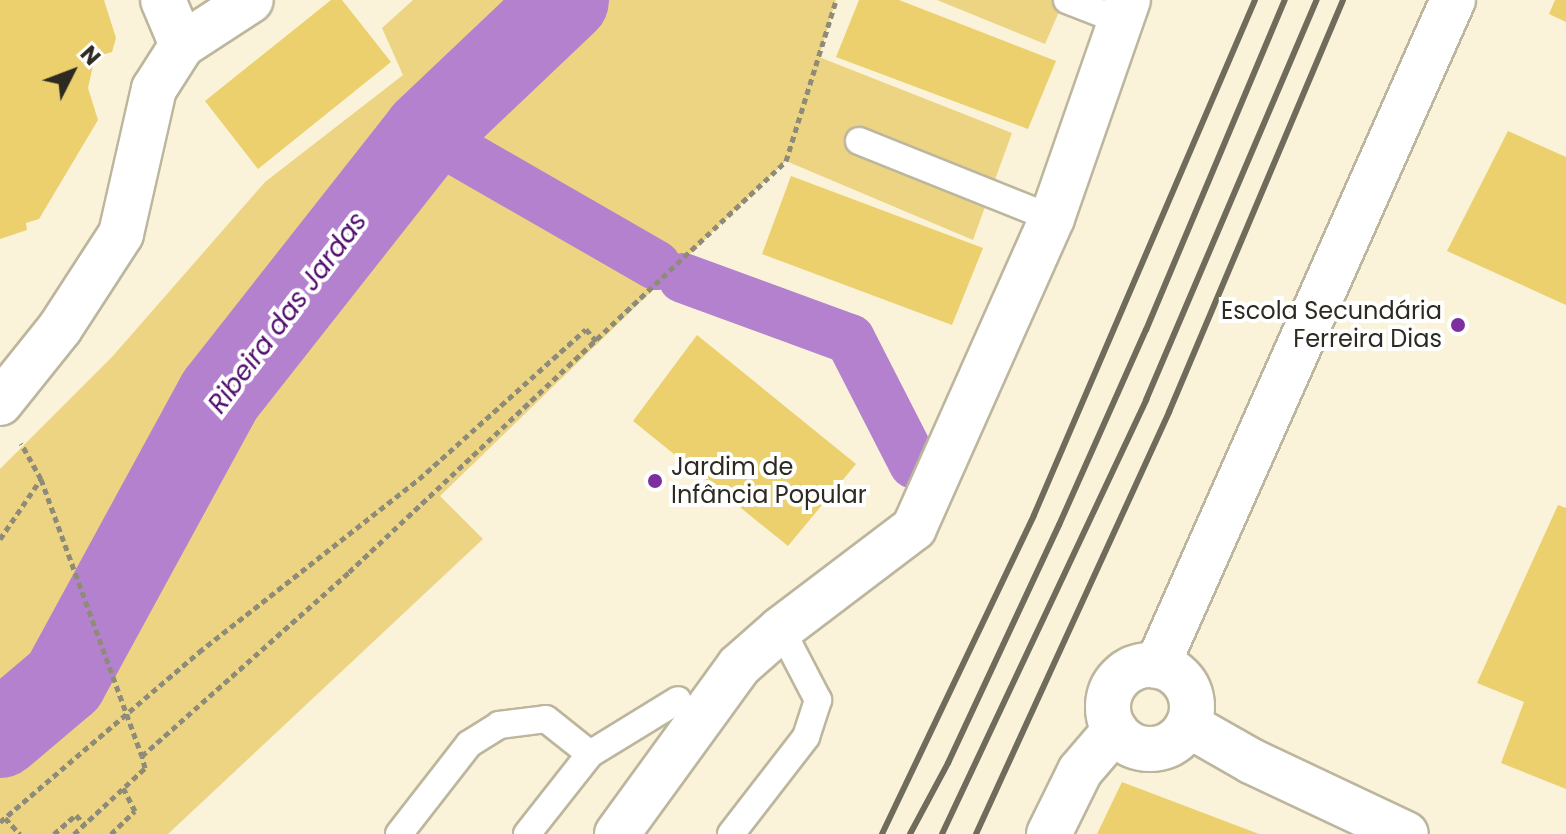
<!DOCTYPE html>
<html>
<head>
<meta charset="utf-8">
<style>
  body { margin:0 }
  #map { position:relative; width:1566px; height:834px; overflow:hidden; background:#faf3d9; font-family:Poppins,sans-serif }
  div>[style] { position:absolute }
  .green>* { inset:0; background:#ecd483 }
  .canal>* { height:50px; margin:-25px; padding:0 25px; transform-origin:25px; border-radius:25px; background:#b381ce }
  .river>* { height:86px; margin:-43px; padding:0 43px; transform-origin:43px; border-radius:43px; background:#b381ce }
  .building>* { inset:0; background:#ecd06d }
  .path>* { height:5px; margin-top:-2.5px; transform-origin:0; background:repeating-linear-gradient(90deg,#8f8b79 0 6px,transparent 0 10px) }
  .roads { filter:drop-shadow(2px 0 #bdb69e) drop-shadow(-2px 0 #bdb69e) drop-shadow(0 2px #bdb69e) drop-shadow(0 -2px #bdb69e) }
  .service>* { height:26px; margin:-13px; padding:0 13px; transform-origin:13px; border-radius:13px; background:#fff }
  .minor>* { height:44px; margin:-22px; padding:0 22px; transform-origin:22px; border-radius:22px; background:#fff }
  .minor>.ring { margin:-22px; padding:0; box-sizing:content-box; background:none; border:44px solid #fff; border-radius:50% }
  .rail>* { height:6px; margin:-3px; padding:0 3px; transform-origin:3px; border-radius:3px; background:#6f6c5c }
  .path-bridge>* { height:5px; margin-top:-2.5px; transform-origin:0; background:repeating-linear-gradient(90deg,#8f8b79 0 6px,transparent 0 10px) }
  .dots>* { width:22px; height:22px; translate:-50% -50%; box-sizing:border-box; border:4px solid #fff; border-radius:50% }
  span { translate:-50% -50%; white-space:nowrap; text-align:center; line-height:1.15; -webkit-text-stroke:8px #fff; paint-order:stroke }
  .poi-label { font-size:24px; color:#2d2b21 }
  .right { translate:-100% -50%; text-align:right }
  .left { translate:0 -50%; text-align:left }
  .water-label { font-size:26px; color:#520d6d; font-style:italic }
  .north { position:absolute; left:32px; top:32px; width:80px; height:80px; -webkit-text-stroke:6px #fff; paint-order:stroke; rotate:48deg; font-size:22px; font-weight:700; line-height:32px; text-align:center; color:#2d2b21 }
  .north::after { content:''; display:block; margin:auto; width:28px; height:36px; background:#2d2b21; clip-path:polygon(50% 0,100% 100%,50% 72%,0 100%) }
</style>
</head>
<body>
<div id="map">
  <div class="green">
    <div style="clip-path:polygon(413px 0,836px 0,819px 57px,1012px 133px,973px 240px,786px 161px,440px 496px,483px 539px,168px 834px,0 834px,0 469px,112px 357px,265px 182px,403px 75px,382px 28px)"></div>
    <div style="clip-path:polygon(937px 0,1064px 0,1045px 44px)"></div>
  </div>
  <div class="canal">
    <div style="left:426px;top:133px;width:265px;rotate:29.9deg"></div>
    <div style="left:683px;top:278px;width:178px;rotate:20.1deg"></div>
    <div style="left:850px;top:339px;width:140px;rotate:62.9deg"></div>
  </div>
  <div class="river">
    <div style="left:0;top:735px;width:84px;rotate:-40.2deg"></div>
    <div style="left:64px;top:681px;width:326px;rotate:-61.4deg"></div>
    <div style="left:220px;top:395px;width:333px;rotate:-51.8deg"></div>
    <div style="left:426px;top:133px;width:193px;rotate:-43.5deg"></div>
  </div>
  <div class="building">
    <div style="clip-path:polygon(0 0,104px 0,116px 38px,112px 52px,95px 57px,88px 88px,98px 120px,39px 219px,26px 223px,27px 230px,0 239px)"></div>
    <div style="clip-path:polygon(331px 0,342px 0,391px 62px,258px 169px,205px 101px)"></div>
    <div style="clip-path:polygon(859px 0,899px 0,1056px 61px,1028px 129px,836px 57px)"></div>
    <div style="clip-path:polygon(1555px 0,1566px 0,1566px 22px,1549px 14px)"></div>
    <div style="clip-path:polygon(1508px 131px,1566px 157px,1566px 305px,1447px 251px)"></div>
    <div style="clip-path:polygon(791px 176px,983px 248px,952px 325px,762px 254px)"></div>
    <div style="clip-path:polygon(697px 335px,856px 464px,788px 546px,633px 421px)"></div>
    <div style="clip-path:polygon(1558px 505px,1566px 508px,1566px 789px,1501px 763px,1524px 702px,1477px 683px)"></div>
    <div style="clip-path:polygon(1122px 782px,1259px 834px,1097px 834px)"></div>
  </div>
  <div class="path">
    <div style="left:0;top:539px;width:73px;rotate:-55.7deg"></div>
    <div style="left:41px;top:479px;width:41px;rotate:-119.1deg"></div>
    <div style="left:5px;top:818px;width:22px;rotate:47deg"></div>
    <div style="left:0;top:822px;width:262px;rotate:-40.5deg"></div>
    <div style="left:199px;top:652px;width:280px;rotate:-38.2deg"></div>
    <div style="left:419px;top:479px;width:224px;rotate:-41.9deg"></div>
    <div style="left:586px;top:329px;width:16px;rotate:50deg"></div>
    <div style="left:54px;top:834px;width:29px;rotate:-41deg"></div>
    <div style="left:76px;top:815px;width:12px;rotate:48deg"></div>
    <div style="left:74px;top:834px;width:97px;rotate:-42.9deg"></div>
    <div style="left:145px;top:768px;width:12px;rotate:-104deg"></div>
    <div style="left:142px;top:756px;width:277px;rotate:-41.6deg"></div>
    <div style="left:349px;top:572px;width:600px;rotate:-43.24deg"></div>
    <div style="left:786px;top:161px;width:169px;rotate:-72.7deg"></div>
    <div style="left:111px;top:834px;width:33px;rotate:-44deg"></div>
    <div style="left:135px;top:811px;width:27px;rotate:-117deg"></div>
  </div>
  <div class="roads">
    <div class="service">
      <div style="left:1067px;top:0;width:58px;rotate:21.3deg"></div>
      <div style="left:859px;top:141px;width:208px;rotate:21.8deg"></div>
      <div style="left:399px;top:834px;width:114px;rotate:-52.1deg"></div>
      <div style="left:469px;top:744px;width:36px;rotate:-32deg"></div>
      <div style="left:499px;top:725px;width:47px;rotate:-7.3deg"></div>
      <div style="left:546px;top:719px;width:56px;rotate:38.5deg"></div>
      <div style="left:527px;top:834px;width:102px;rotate:-51.8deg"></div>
      <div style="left:590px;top:754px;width:103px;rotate:-31.5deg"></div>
      <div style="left:731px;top:834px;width:123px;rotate:-52.3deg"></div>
      <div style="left:806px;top:737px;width:39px;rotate:-72deg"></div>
      <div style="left:818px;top:700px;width:80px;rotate:-117.5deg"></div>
    </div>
    <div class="minor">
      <div style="left:163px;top:0;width:49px;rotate:67.1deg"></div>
      <div style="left:0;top:403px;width:96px;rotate:-51.3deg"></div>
      <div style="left:60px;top:328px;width:112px;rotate:-57deg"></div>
      <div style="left:121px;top:234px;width:149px;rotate:-77.2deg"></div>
      <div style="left:154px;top:89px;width:52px;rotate:-57.5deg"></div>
      <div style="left:182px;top:45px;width:82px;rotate:-33.1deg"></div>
      <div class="ring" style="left:1108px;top:665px;width:40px;height:40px"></div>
      <div style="left:1157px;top:666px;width:729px;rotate:-66.04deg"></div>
      <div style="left:1188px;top:725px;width:73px;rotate:29.7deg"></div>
      <div style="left:1251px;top:761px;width:171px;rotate:25.2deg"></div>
      <div style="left:617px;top:834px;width:208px;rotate:-54deg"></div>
      <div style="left:739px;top:666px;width:56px;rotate:-41.4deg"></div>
      <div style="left:781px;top:629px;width:167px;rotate:-37.2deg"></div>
      <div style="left:914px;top:528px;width:339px;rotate:-66deg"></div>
      <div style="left:1052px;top:218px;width:231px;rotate:-70.8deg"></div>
      <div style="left:1049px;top:834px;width:70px;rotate:-63.8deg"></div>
      <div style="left:1080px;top:771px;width:54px;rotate:-49.5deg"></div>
    </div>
  </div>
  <div class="rail">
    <div style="left:882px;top:834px;width:353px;rotate:-64.5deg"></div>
    <div style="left:1034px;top:515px;width:560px;rotate:-66.77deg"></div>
    <div style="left:910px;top:834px;width:81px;rotate:-61.8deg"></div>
    <div style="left:948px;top:763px;width:263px;rotate:-65deg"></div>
    <div style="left:1059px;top:525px;width:214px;rotate:-66deg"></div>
    <div style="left:1146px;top:330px;width:358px;rotate:-67.2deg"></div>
    <div style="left:942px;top:834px;width:480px;rotate:-64.8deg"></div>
    <div style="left:1146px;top:400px;width:435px;rotate:-66.9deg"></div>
    <div style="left:976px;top:834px;width:464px;rotate:-65.4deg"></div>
    <div style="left:1169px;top:412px;width:447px;rotate:-67.1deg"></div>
  </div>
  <div class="path-bridge">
    <div style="left:41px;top:479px;width:295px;rotate:70deg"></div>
  </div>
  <div class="dots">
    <div style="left:1458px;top:325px;background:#7d2fa0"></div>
    <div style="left:655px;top:481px;background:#7d2fa0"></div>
  </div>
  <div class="poi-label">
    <span class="right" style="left:1442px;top:325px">Escola Secundária<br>Ferreira Dias</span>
    <span class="left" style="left:671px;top:481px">Jardim de<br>Infância Popular</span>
  </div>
  <div class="water-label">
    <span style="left:288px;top:313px;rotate:-53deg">Ribeira das Jardas</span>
  </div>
  <div class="north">N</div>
</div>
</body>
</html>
